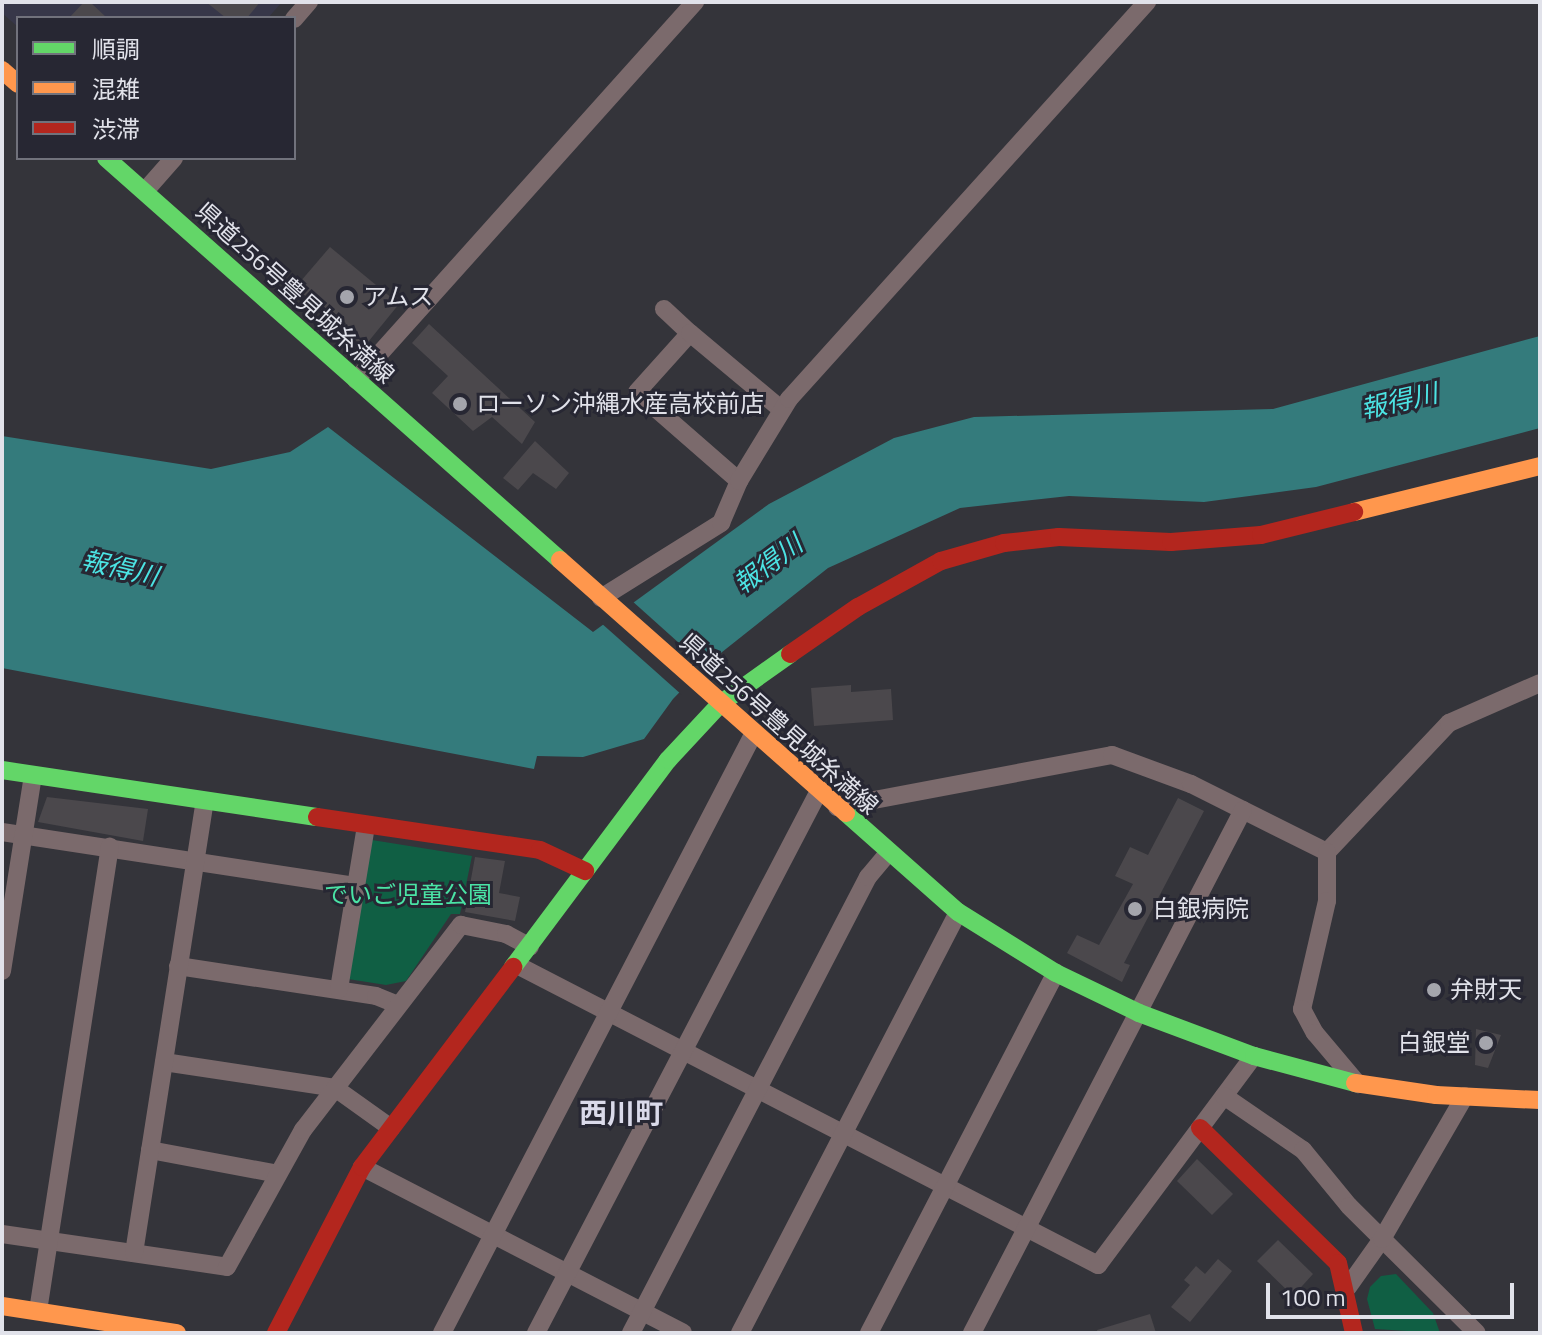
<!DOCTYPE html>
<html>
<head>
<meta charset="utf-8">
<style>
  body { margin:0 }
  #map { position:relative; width:1542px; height:1335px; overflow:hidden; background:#34343a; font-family:"Titillium Web","Noto Sans JP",sans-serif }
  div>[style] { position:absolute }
  .built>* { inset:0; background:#373749 }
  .green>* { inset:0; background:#105f44 }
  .water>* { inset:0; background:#347b7c }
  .pier>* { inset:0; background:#34343a }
  .building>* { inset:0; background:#4b484c }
  .street>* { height:18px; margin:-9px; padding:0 9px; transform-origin:9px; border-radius:9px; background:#7b6a6c }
  .fast>* { height:18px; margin:-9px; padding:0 9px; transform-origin:9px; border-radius:9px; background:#63d668 }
  .slow>* { height:18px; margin:-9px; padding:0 9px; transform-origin:9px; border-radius:9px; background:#ff974d }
  .jam>* { height:18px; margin:-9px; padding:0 9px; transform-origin:9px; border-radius:9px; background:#b3261e }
  .dots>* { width:22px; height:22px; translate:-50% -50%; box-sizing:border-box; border:4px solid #272733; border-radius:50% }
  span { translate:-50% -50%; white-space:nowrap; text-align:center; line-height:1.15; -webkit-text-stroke:6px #272733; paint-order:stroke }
  .street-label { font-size:24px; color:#e1e2ea }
  .poi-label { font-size:24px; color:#e1e2ea }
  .left { translate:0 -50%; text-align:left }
  .right { translate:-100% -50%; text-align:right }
  .park-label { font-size:24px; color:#4ae3a5 }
  .water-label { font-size:26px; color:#4ce4e4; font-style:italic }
  .quarter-label { font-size:28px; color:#dadaea; font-weight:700 }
  .frame { position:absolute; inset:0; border:4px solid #e1e2ea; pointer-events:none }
  .legend { position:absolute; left:16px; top:16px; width:280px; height:144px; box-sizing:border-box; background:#272733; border:2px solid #71727c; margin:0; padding:10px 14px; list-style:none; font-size:24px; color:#e1e2ea }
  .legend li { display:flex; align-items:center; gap:16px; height:40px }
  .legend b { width:40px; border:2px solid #71727c }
  .scale { position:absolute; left:1266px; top:1283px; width:248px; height:36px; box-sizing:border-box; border:4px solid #e1e2ea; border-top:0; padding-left:10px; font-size:24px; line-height:28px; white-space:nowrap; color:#e1e2ea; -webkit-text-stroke:6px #272733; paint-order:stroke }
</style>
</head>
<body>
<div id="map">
  <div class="built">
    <div style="clip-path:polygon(2px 2px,282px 2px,268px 18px,18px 18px,18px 27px,2px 13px)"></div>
  </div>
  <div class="green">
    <div style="clip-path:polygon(372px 840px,472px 856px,460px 914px,451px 914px,406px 981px,386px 985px,348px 979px)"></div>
    <div style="clip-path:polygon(1396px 1274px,1433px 1313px,1440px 1333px,1375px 1329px,1367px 1299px,1370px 1287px,1381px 1276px)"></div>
  </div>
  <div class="water">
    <div style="clip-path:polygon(1540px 336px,1540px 428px,1316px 487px,1204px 502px,1069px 496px,960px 508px,828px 568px,707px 664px,673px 699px,644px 739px,583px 757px,537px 756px,534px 769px,2px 668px,2px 436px,211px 469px,290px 452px,328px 427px,593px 632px,769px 504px,894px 438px,974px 417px,1273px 409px)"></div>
  </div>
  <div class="pier">
    <div style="clip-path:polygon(631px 600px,708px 669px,682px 695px,600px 622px)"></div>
  </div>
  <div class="building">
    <div style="clip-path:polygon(84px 2px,90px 2px,107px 18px,69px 18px)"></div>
    <div style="clip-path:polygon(206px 2px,260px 2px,247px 18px,226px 18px)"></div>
    <div style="clip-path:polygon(330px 247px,399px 304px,364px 347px,294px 289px)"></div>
    <div style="clip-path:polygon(429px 324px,535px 422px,522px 444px,492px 417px,473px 431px,432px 393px,448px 376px,412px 343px)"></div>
    <div style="clip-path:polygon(535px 441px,569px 473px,556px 489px,533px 473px,518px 490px,503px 478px)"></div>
    <div style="clip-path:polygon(851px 685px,851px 692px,891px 689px,893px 720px,814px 726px,811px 688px)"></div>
    <div style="clip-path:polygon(47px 797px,148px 809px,143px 841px,38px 822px)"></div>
    <div style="clip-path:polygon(1178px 798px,1204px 811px,1124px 963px,1130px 965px,1122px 982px,1067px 953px,1077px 935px,1099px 945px,1133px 884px,1115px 876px,1130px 847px,1148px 855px)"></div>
    <div style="clip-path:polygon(475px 857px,505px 861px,499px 893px,520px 897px,515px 921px,465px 912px)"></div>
    <div style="clip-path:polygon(1476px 1029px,1501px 1035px,1488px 1068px,1475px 1065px)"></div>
    <div style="clip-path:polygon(1197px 1159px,1233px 1194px,1212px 1215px,1177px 1181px)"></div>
    <div style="clip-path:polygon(1278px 1240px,1313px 1274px,1293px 1296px,1257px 1261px)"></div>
    <div style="clip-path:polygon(1218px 1259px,1232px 1271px,1190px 1322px,1171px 1307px,1190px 1285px,1184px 1280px,1196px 1266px,1205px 1274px)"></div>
    <div style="clip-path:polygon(1150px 1314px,1156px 1333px,1098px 1333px,1097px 1330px)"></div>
  </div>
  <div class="street">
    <div style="left:294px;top:19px;width:23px;rotate:-49deg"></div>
    <div style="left:145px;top:191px;width:44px;rotate:-48.7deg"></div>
    <div style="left:664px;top:309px;width:35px;rotate:43deg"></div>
    <div style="left:356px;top:380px;width:508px;rotate:-48.11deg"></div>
    <div style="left:739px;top:481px;width:135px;rotate:-138.9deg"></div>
    <div style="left:637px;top:392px;width:79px;rotate:-48.1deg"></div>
    <div style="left:690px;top:333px;width:119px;rotate:39.9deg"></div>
    <div style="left:601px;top:598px;width:142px;rotate:-32deg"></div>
    <div style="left:721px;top:523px;width:46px;rotate:-66.8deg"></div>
    <div style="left:739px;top:481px;width:96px;rotate:-58.6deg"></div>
    <div style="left:789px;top:399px;width:535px;rotate:-47.96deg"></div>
    <div style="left:837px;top:807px;width:280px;rotate:-10.7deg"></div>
    <div style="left:1112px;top:755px;width:84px;rotate:20.2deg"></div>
    <div style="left:1191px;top:784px;width:152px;rotate:26.6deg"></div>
    <div style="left:2px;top:832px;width:357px;rotate:8.7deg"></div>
    <div style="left:1327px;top:852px;width:178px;rotate:-46.6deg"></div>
    <div style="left:1449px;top:723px;width:99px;rotate:-23.7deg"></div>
    <div style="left:1327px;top:852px;width:49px;rotate:90deg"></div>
    <div style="left:1327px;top:901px;width:111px;rotate:103deg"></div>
    <div style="left:1302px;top:1009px;width:27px;rotate:62deg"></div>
    <div style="left:1315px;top:1033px;width:67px;rotate:49.9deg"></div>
    <div style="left:517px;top:965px;width:654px;rotate:27.31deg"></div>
    <div style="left:1098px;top:1265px;width:261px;rotate:-53.3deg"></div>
    <div style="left:178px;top:966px;width:200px;rotate:8.6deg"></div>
    <div style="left:376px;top:996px;width:24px;rotate:22deg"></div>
    <div style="left:2px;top:971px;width:198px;rotate:-81deg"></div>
    <div style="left:339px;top:989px;width:165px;rotate:-80.6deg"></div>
    <div style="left:164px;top:1062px;width:173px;rotate:8.6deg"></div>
    <div style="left:335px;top:1088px;width:69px;rotate:35.5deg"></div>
    <div style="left:1224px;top:1096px;width:96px;rotate:34.4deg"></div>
    <div style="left:1303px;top:1150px;width:72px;rotate:50.6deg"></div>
    <div style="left:1349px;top:1206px;width:180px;rotate:44.8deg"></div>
    <div style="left:150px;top:1150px;width:130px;rotate:10.6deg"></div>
    <div style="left:362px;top:1167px;width:361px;rotate:27.3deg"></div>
    <div style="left:2px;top:1234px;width:227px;rotate:8.3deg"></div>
    <div style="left:227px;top:1267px;width:157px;rotate:-61deg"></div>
    <div style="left:303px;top:1130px;width:259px;rotate:-52.4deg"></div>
    <div style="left:461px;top:925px;width:46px;rotate:11.3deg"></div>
    <div style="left:506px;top:934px;width:27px;rotate:28deg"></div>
    <div style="left:134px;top:1253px;width:457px;rotate:-81.1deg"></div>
    <div style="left:1348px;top:1287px;width:59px;rotate:-54.7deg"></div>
    <div style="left:1382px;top:1239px;width:165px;rotate:-59.9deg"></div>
    <div style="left:38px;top:1311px;width:470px;rotate:-81.2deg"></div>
    <div style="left:442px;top:1333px;width:676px;rotate:-62.53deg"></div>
    <div style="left:536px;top:1333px;width:611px;rotate:-62.43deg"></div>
    <div style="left:631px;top:1333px;width:514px;rotate:-62.54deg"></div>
    <div style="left:868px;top:877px;width:31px;rotate:-50deg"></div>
    <div style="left:740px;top:1333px;width:474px;rotate:-62.6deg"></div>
    <div style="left:869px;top:1333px;width:406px;rotate:-62.6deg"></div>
    <div style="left:972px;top:1333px;width:589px;rotate:-62.61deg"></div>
  </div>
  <div class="fast">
    <div style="left:106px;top:158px;width:606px;rotate:41.52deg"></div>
    <div style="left:2px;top:770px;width:318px;rotate:8.5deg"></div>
    <div style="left:846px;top:813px;width:149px;rotate:41.5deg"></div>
    <div style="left:958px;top:912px;width:115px;rotate:31.9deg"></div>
    <div style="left:1056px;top:973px;width:92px;rotate:25.7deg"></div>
    <div style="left:1139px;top:1013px;width:123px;rotate:20.5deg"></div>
    <div style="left:1254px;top:1056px;width:105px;rotate:15deg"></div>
    <div style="left:513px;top:967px;width:259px;rotate:-53.2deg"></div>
    <div style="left:668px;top:760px;width:76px;rotate:-47.1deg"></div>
    <div style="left:720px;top:704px;width:86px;rotate:-35.5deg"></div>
  </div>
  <div class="slow">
    <div style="left:2px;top:70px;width:21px;rotate:41deg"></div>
    <div style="left:1354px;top:512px;width:192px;rotate:-13.9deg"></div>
    <div style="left:560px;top:560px;width:382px;rotate:41.5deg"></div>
    <div style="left:1355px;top:1083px;width:82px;rotate:8.4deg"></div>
    <div style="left:1436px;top:1095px;width:104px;rotate:2.8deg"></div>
    <div style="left:2px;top:1306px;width:177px;rotate:8.8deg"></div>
  </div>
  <div class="jam">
    <div style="left:790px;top:654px;width:83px;rotate:-34.7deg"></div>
    <div style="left:858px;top:607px;width:95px;rotate:-29deg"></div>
    <div style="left:941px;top:561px;width:66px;rotate:-15.9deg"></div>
    <div style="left:1004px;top:543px;width:55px;rotate:-6.2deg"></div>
    <div style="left:1059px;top:537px;width:112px;rotate:2.6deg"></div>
    <div style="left:1171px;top:542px;width:90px;rotate:-4.4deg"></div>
    <div style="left:1261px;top:535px;width:96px;rotate:-13.9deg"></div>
    <div style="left:317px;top:817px;width:225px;rotate:8.4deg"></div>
    <div style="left:540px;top:850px;width:50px;rotate:25deg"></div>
    <div style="left:1200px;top:1128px;width:193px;rotate:44.4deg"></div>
    <div style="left:1338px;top:1263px;width:72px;rotate:77.1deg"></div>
    <div style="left:276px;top:1333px;width:187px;rotate:-62.6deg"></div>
    <div style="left:362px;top:1167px;width:251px;rotate:-52.9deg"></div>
  </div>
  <div class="dots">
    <div style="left:347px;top:297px;background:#a4a5ac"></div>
    <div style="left:460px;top:404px;background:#a4a5ac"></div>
    <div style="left:1135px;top:909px;background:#a4a5ac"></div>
    <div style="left:1434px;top:990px;background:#a4a5ac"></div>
    <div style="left:1486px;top:1043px;background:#a4a5ac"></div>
  </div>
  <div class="street-label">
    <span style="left:295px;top:293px;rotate:42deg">県道256号豊見城糸満線</span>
    <span style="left:779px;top:724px;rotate:42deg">県道256号豊見城糸満線</span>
  </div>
  <div class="poi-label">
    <span class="left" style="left:363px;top:297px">アムス</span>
    <span class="left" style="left:476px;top:404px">ローソン沖縄水産高校前店</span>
    <span class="left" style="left:1153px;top:909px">白銀病院</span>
    <span class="left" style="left:1450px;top:990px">弁財天</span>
    <span class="right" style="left:1470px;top:1043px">白銀堂</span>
  </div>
  <div class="park-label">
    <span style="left:408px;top:895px">でいご児童公園</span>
  </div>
  <div class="water-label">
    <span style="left:1399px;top:401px;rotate:-13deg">報得川</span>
    <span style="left:768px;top:564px;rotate:-37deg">報得川</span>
    <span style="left:120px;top:568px;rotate:13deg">報得川</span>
  </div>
  <div class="quarter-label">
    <span style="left:621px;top:1113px">西川町</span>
  </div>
  <div class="frame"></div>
  <ul class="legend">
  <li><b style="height:10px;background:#63d668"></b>順調</li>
  <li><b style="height:10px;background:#ff974d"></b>混雑</li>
  <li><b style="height:10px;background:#b3261e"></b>渋滞</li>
  </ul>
  <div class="scale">100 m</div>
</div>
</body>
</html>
